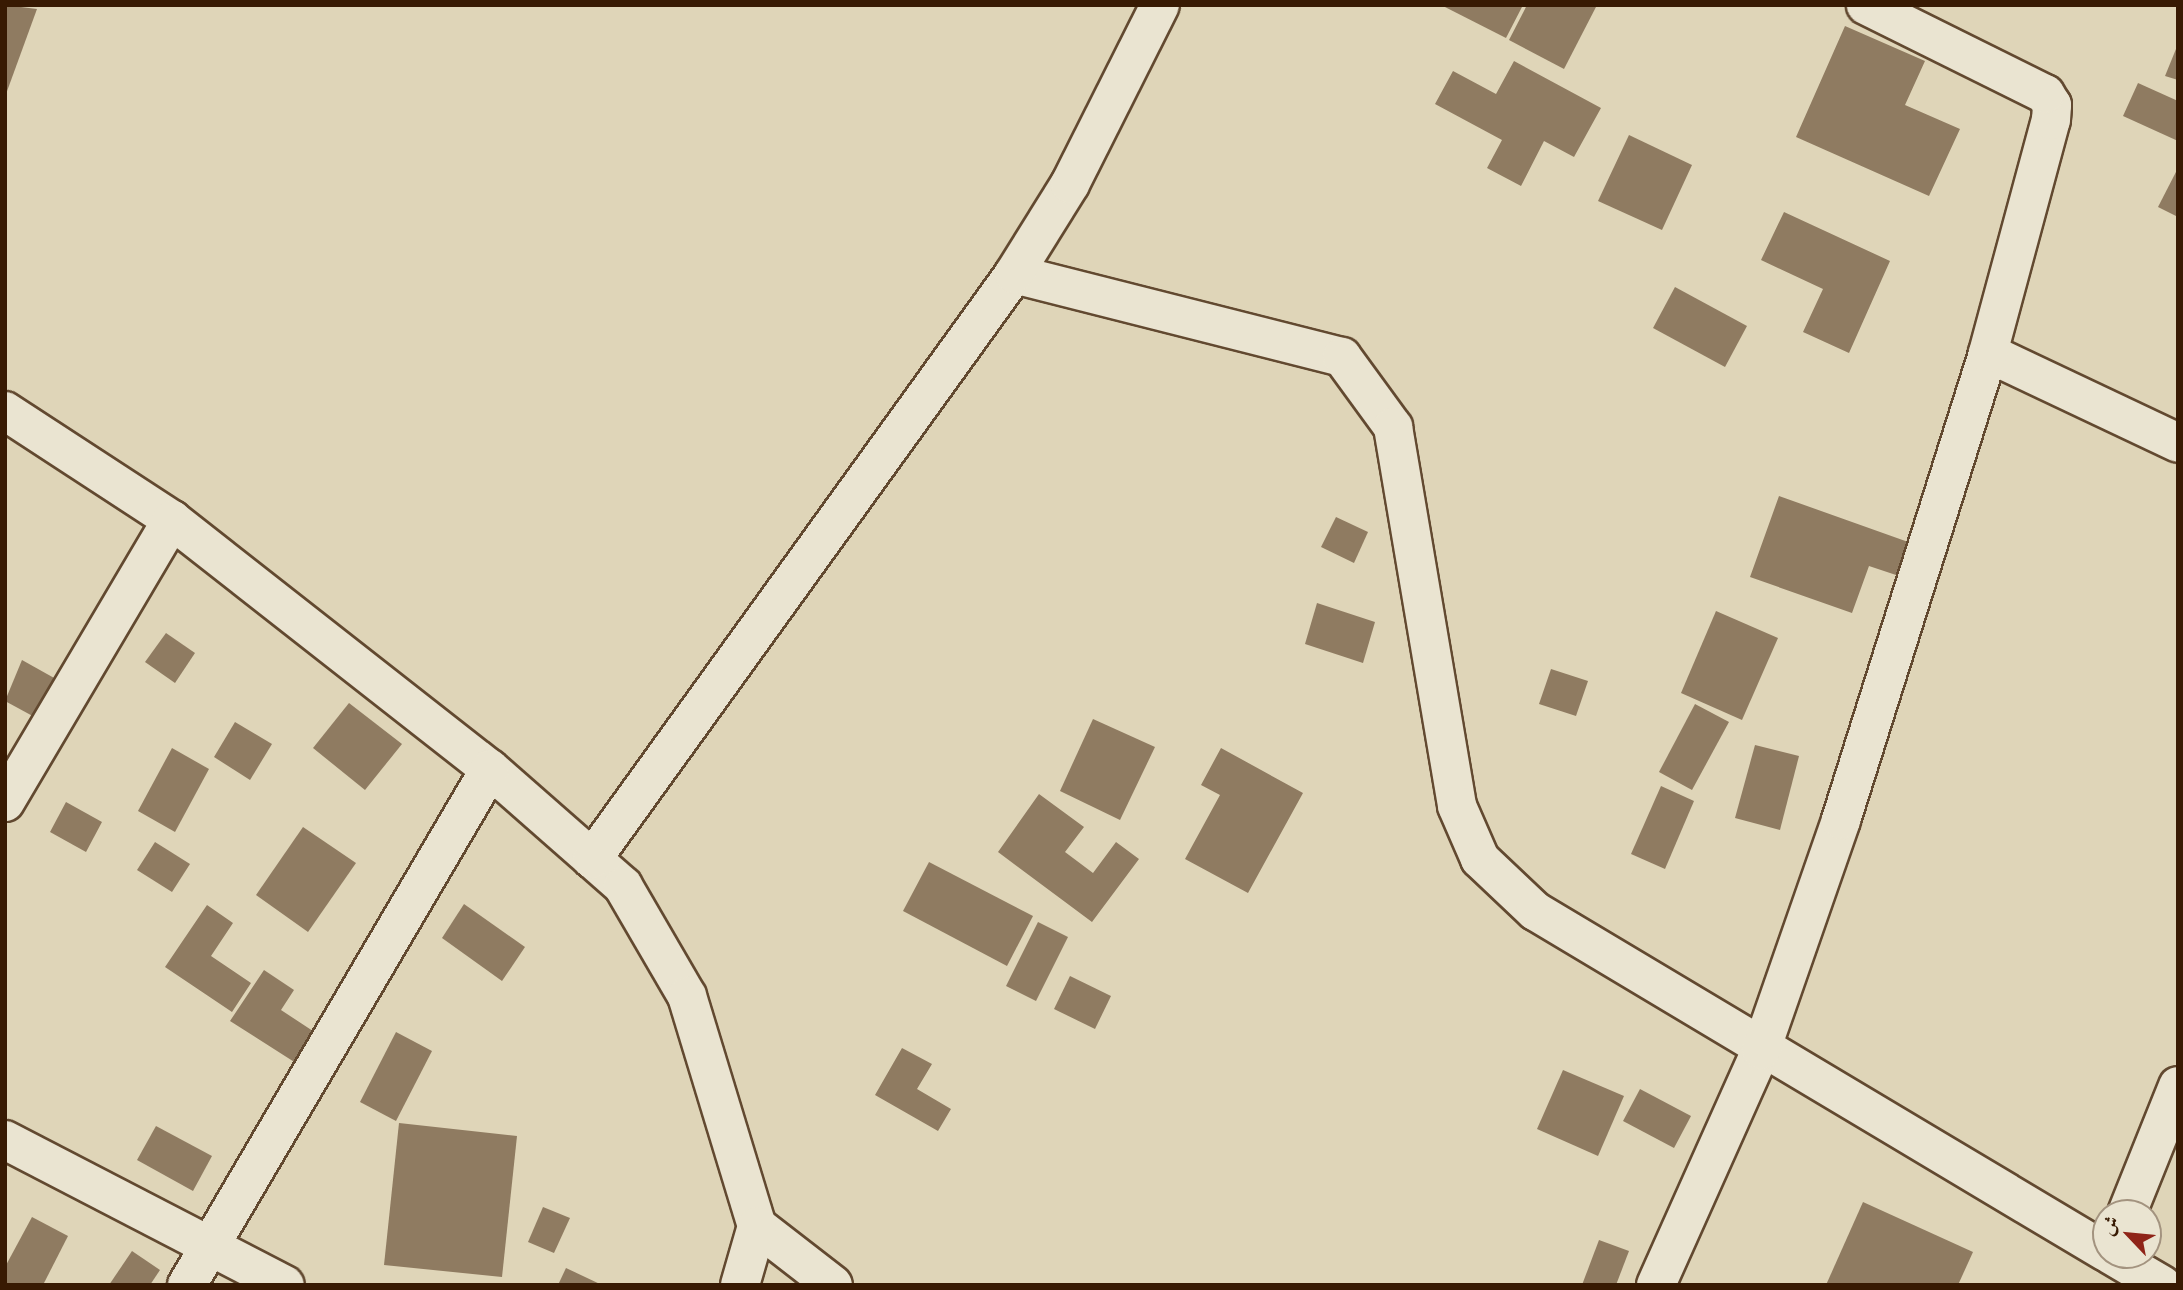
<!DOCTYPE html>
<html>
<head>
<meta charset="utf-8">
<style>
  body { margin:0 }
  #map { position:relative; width:2183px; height:1290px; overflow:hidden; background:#dfd5b8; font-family:"IM FELL French Canon",Amiri,serif }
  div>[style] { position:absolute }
  .building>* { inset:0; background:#8f7b61 }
  .roads { filter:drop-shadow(2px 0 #624930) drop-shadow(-2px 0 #624930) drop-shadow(0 2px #624930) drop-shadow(0 -2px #624930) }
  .street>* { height:38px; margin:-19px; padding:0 19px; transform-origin:19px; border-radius:19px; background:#eae4d1 }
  span { translate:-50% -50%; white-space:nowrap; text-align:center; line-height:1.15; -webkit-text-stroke:7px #eae4d1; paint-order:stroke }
  .frame { position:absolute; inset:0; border:7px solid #381a03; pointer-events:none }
  .north { position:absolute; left:2092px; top:1199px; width:70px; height:70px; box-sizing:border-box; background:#eae4d1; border:2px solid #a3937f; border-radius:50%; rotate:296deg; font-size:19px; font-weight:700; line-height:28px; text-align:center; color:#381a03 }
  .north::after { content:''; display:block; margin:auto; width:24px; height:32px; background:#8f2418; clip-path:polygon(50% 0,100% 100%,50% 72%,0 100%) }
</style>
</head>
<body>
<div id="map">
  <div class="building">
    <div style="clip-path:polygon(5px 5px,37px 9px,6px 94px,5px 94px)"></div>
    <div style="clip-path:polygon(1441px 5px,1523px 5px,1506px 38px)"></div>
    <div style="clip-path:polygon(1527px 5px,1597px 5px,1564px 69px,1509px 40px)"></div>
    <div style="clip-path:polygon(1845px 26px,1925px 61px,1905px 105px,1960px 129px,1929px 196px,1796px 137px)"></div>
    <div style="clip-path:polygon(2178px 44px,2178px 80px,2165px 76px)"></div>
    <div style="clip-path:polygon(1514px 61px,1601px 108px,1574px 157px,1544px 141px,1521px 186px,1487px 168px,1502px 140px,1435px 104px,1453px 71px,1496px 94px)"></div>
    <div style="clip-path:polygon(2138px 83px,2178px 101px,2178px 141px,2123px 116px)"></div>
    <div style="clip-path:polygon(1629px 135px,1692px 165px,1662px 230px,1598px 201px)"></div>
    <div style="clip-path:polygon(2178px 168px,2178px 217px,2158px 207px)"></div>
    <div style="clip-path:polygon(1784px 212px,1890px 261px,1849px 353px,1803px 332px,1823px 289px,1761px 260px)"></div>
    <div style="clip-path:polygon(1675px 287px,1747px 326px,1725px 367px,1653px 328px)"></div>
    <div style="clip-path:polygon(1779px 496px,1911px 543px,1899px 576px,1869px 566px,1852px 613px,1750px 577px)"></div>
    <div style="clip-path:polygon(1336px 517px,1368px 532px,1354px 563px,1321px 547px)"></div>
    <div style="clip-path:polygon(1317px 603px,1375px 622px,1363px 663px,1305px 644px)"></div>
    <div style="clip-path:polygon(1716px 611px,1778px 638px,1742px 720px,1681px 693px)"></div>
    <div style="clip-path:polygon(166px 633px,195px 653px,175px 683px,145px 662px)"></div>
    <div style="clip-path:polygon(22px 660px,72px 688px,51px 726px,5px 701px)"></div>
    <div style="clip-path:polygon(1551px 669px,1588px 681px,1576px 716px,1539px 704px)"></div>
    <div style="clip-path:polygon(349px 703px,402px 744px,365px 790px,313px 748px)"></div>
    <div style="clip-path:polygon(1695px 704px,1729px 722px,1692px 790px,1659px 772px)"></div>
    <div style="clip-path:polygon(1093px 719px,1155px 747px,1120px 820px,1060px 791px)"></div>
    <div style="clip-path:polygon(235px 722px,272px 744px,250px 780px,214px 757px)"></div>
    <div style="clip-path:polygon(1755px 745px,1799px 756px,1780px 830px,1735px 818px)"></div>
    <div style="clip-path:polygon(172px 748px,209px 769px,175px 832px,138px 811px)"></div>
    <div style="clip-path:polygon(1221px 748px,1303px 793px,1248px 893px,1185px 859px,1220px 795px,1201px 785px)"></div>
    <div style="clip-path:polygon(1661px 786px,1694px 801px,1665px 869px,1631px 854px)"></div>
    <div style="clip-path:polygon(1039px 794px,1084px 827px,1065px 852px,1093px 873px,1116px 842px,1139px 859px,1092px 922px,998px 852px)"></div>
    <div style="clip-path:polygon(66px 802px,102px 822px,86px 852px,50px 832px)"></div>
    <div style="clip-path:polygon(303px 827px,356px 863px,308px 932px,256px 895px)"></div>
    <div style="clip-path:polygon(155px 842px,190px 864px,172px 892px,137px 870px)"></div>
    <div style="clip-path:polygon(929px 862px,1033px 916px,1007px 966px,903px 911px)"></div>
    <div style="clip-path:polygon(464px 904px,525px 947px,502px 981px,442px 938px)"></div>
    <div style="clip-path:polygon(207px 905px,233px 923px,211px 956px,251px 983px,232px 1012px,165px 967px)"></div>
    <div style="clip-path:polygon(1038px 922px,1068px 937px,1036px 1001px,1006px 986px)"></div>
    <div style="clip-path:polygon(264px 970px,294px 990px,281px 1010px,319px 1035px,299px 1065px,230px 1021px)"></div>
    <div style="clip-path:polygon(1070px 976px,1111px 996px,1095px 1029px,1054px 1009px)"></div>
    <div style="clip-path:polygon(396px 1032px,432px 1051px,396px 1121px,360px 1102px)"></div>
    <div style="clip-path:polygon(902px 1048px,932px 1064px,917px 1089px,951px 1109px,938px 1131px,875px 1095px)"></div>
    <div style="clip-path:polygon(1563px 1070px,1624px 1096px,1598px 1156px,1537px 1129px)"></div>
    <div style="clip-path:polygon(1640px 1089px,1691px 1116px,1674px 1148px,1623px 1121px)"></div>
    <div style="clip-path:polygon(399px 1123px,517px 1136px,502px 1277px,384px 1265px)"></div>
    <div style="clip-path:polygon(156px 1126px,212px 1156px,193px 1191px,137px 1160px)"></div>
    <div style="clip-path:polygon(1863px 1202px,1973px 1252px,1958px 1285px,1826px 1285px)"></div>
    <div style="clip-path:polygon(543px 1207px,570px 1218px,554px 1253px,528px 1242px)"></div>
    <div style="clip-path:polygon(32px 1217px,68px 1236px,43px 1285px,5px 1285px,5px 1267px)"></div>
    <div style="clip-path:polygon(1599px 1240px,1629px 1251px,1616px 1285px,1582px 1285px)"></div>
    <div style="clip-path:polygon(132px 1251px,160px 1270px,150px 1285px,109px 1285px)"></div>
    <div style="clip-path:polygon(566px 1268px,602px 1285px,558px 1285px)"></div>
  </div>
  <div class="roads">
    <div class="street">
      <div style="left:1014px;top:274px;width:338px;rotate:14.2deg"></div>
      <div style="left:1342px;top:357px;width:87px;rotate:53.9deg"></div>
      <div style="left:1393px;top:427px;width:384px;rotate:80.4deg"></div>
      <div style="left:1457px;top:806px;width:58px;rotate:66.5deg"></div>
      <div style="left:1480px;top:859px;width:76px;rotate:43.4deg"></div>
      <div style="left:1535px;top:911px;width:665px;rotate:30.85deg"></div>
      <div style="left:1988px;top:353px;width:210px;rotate:25.3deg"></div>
      <div style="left:5px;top:411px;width:199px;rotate:33.1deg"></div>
      <div style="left:172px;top:520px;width:404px;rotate:38.1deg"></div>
      <div style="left:490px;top:769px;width:177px;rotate:41.3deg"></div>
      <div style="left:623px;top:886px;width:127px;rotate:59.8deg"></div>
      <div style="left:687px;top:996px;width:240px;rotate:73.1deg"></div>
      <div style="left:757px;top:1226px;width:96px;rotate:37.8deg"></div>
      <div style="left:5px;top:802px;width:328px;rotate:-59.4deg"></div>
      <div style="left:592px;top:859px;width:721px;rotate:-54.19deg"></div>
      <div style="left:1014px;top:274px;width:106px;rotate:-58.1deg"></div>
      <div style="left:1070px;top:184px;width:200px;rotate:-63.3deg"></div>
      <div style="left:5px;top:1140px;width:315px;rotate:27.4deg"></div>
      <div style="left:2127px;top:1213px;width:137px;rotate:-68.1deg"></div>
      <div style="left:2111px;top:1255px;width:59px;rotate:30.5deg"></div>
      <div style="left:187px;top:1285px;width:598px;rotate:-59.58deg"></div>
      <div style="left:740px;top:1285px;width:61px;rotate:-73.9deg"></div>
      <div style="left:1656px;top:1285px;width:257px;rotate:-65.9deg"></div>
      <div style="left:1761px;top:1050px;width:244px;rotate:-70.8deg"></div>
      <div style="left:1841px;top:820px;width:490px;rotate:-72.5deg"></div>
      <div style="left:1988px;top:353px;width:241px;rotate:-74.9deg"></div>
      <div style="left:2051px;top:120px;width:15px;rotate:-86deg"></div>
      <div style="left:2052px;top:105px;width:13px;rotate:-122deg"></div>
      <div style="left:2045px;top:94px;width:200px;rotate:-153.6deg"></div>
    </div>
  </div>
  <div class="frame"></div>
  <div class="north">ش</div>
</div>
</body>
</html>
